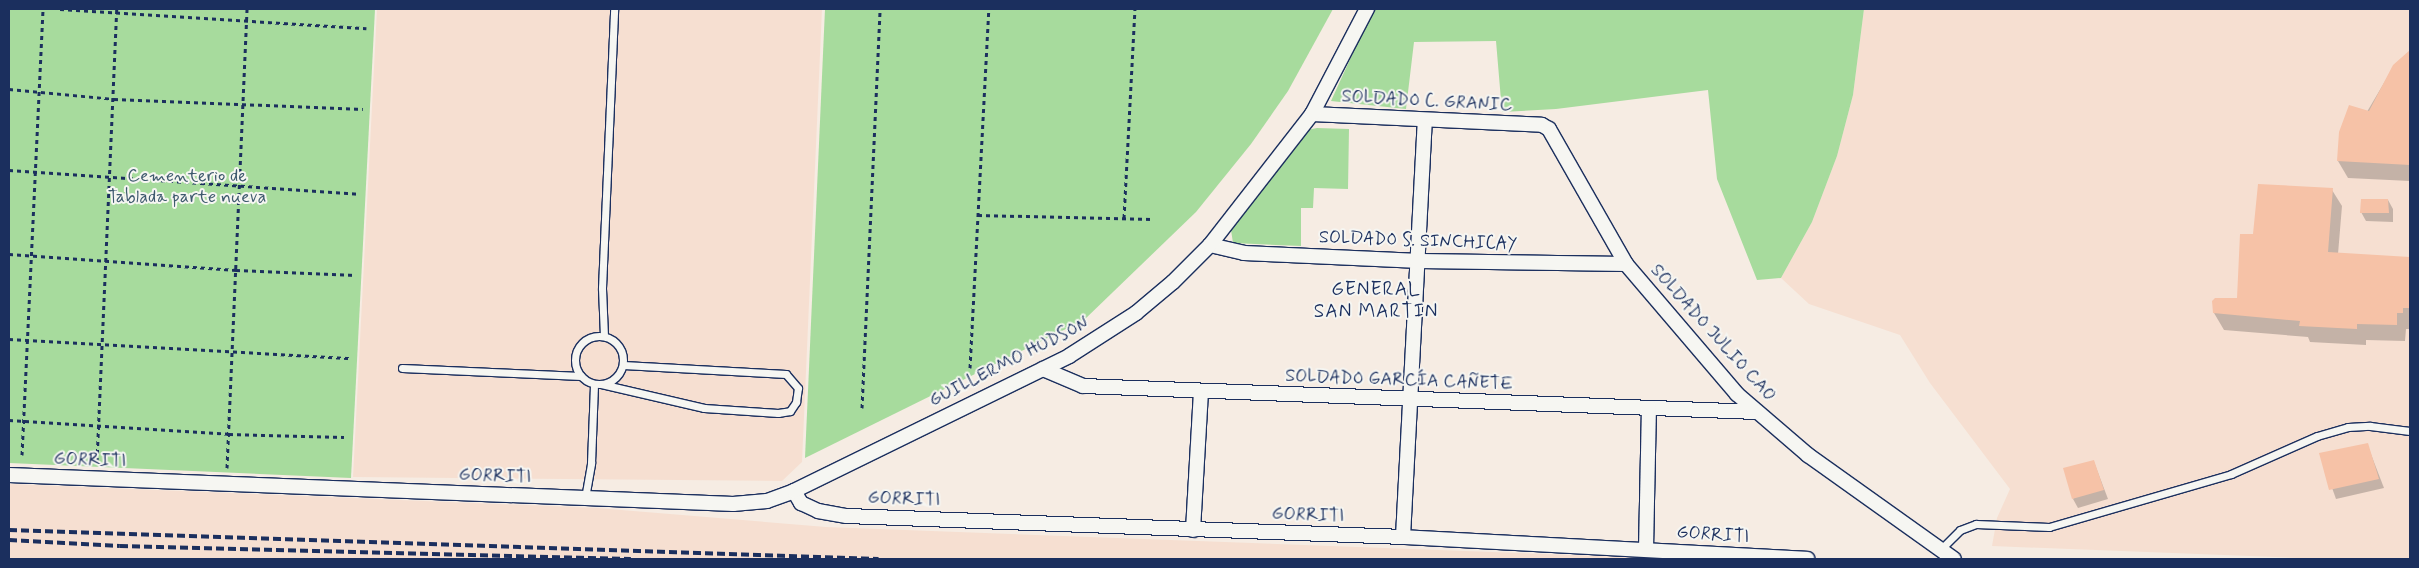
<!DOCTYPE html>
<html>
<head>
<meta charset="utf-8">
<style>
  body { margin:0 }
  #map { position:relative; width:2419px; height:568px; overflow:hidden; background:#f6ece3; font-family:Mynerve,sans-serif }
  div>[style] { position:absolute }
  .built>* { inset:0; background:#f6dfd1 }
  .green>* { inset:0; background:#a7db9d }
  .shadow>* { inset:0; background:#0003 }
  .building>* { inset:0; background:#f6c2a7 }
  .path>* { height:3px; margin-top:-1.5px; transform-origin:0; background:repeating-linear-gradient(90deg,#1b2f5e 0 4px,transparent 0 8px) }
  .roads { filter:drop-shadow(1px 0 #1b2f5e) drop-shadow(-1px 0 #1b2f5e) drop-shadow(0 1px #1b2f5e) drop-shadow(0 -1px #1b2f5e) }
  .lane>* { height:7px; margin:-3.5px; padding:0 3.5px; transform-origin:3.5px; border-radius:3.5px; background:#f6f6f2 }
  .lane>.ring { margin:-3.5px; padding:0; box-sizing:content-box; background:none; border:7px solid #f6f6f2; border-radius:50% }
  .street>* { height:14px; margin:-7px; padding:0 7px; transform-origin:7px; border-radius:7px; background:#f6f6f2 }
  .rail>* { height:4px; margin-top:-2px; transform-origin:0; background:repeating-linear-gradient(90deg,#1b2f5e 0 8px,transparent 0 12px) }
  span { translate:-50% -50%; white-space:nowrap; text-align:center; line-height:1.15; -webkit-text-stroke:4px #f6f6f2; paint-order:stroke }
  .street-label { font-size:18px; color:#1b2f5e }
  .park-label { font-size:18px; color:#3e5a6e }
  .neighbourhood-label { font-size:19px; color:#1b2f5e; letter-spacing:1px }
  .frame { position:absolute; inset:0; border:10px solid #1b2f5e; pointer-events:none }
</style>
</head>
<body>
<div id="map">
  <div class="built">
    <div style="clip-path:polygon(377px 9px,822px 9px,802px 462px,782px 481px,353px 477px)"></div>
    <div style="clip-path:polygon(1864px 9px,2410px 9px,2410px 559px,2324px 559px,1992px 546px,1997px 518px,2010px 489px,1930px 383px,1900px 335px,1809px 304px,1781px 278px,1812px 222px,1837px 156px,1853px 95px)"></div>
    <div style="clip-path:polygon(9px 484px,597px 508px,826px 527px,1677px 559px,9px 559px)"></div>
  </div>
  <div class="green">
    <div style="clip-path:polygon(9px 9px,375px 9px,351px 478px,9px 463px)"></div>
    <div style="clip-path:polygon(825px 9px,1333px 9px,1288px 91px,1251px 144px,1196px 212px,1084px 320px,805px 458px)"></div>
    <div style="clip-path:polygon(1373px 9px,1864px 9px,1853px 95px,1837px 156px,1812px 222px,1781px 278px,1757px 280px,1717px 179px,1708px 90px,1556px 109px,1502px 112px,1496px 41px,1414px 42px,1406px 109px,1331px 101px)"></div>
    <div style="clip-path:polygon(1317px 128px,1349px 129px,1348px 189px,1314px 188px,1313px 208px,1301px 208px,1301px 246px,1233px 243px,1231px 230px,1307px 130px)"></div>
  </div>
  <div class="shadow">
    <div style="clip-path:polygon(2410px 52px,2410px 181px,2348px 178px,2338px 161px,2394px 66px)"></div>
    <div style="clip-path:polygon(2332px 190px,2342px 206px,2338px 254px,2400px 292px,2410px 292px,2410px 329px,2406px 329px,2405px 341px,2366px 340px,2366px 345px,2310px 342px,2308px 337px,2224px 330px,2214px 313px,2238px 300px,2254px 236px)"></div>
    <div style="clip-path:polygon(2388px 200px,2393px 209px,2393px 222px,2366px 221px,2361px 212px)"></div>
    <div style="clip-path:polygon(2367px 444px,2384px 488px,2336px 499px,2320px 454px)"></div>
    <div style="clip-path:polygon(2094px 462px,2108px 499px,2078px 508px,2073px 499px)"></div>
  </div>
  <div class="building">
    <div style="clip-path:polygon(2410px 50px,2410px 165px,2337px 161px,2339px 132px,2349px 105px,2369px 111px,2393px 65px)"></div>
    <div style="clip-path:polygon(2258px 184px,2333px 188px,2328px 252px,2410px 257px,2410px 308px,2403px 308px,2403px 313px,2397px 313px,2397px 325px,2357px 324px,2357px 329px,2299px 326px,2300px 321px,2213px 313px,2212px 301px,2215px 298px,2237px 298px,2240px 234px,2253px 234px)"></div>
    <div style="clip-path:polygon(2361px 199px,2388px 199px,2389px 213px,2360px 213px)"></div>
    <div style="clip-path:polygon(2368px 443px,2379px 479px,2329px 490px,2319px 453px)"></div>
    <div style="clip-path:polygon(2094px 460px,2104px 490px,2072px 499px,2063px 468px)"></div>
  </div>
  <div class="path">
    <div style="left:60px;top:9px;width:307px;rotate:3.6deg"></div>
    <div style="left:9px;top:89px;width:105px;rotate:5.4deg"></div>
    <div style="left:114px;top:99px;width:249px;rotate:2.3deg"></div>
    <div style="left:9px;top:170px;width:350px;rotate:3.9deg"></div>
    <div style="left:978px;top:215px;width:174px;rotate:1.3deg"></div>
    <div style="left:1124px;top:218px;width:209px;rotate:-87deg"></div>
    <div style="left:9px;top:254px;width:228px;rotate:4deg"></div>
    <div style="left:236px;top:270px;width:120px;rotate:2.4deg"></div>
    <div style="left:9px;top:339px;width:343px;rotate:3.2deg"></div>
    <div style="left:970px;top:368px;width:360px;rotate:-87deg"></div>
    <div style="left:862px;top:408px;width:399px;rotate:-87.4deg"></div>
    <div style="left:9px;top:420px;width:220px;rotate:3.6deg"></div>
    <div style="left:229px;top:434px;width:115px;rotate:1.5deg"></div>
    <div style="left:22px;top:455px;width:446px;rotate:-87.3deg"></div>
    <div style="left:97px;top:461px;width:452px;rotate:-87.5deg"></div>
    <div style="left:227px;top:468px;width:459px;rotate:-87.5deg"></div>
  </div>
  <div class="roads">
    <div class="lane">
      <div class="ring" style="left:575px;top:336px;width:41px;height:41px"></div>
      <div style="left:604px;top:336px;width:48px;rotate:-92.4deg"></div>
      <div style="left:602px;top:288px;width:279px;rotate:-87.5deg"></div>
      <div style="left:402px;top:368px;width:179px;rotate:2.6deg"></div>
      <div style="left:601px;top:384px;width:106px;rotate:13.1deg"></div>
      <div style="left:704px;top:408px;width:74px;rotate:3.9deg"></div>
      <div style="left:778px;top:413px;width:12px;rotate:-9deg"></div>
      <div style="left:790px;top:411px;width:11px;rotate:-56deg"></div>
      <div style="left:796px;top:402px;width:14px;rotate:-82deg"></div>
      <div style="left:798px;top:388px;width:18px;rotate:-131deg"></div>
      <div style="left:786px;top:374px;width:163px;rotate:-176.8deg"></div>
      <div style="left:585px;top:498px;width:36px;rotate:-80deg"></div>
      <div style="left:591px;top:463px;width:79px;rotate:-87.8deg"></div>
      <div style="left:1940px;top:550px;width:28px;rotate:-45deg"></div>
      <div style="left:1960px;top:530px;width:17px;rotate:-21deg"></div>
      <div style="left:1976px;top:524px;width:73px;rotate:2.4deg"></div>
      <div style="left:2049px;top:527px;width:190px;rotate:-16.2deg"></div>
      <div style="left:2231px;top:474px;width:94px;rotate:-23.8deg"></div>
      <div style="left:2317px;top:436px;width:32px;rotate:-16deg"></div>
      <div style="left:2348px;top:427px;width:22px;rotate:-3deg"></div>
      <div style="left:2370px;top:426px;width:40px;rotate:7.1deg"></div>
    </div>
    <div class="street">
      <div style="left:1312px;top:114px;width:230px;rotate:2.7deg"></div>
      <div style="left:1542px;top:125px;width:8px;rotate:30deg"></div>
      <div style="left:1549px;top:129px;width:155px;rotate:60.3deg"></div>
      <div style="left:1626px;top:264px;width:171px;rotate:49.5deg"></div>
      <div style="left:1737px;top:394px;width:94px;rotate:40.7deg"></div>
      <div style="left:1808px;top:455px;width:179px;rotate:35.5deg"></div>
      <div style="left:1210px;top:245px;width:35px;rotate:13deg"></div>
      <div style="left:1244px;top:253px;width:176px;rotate:2.6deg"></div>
      <div style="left:1420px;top:261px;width:206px;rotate:0.8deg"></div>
      <div style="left:1043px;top:369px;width:43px;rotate:23deg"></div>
      <div style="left:1083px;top:386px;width:674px;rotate:2.21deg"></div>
      <div style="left:9px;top:475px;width:725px;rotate:2.29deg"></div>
      <div style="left:733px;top:504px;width:34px;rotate:-5deg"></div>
      <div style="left:767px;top:501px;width:29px;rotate:-20deg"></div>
      <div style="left:794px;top:491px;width:14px;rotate:60deg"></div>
      <div style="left:801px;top:503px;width:19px;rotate:25deg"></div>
      <div style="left:818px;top:511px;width:29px;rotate:10deg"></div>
      <div style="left:847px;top:516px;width:556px;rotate:2.16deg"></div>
      <div style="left:1403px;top:537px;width:405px;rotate:3.1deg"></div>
      <div style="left:794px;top:491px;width:306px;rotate:-26.1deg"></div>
      <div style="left:1069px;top:356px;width:80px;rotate:-32.7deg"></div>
      <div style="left:1136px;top:313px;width:48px;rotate:-40deg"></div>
      <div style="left:1173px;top:282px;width:52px;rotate:-45deg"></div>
      <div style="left:1210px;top:245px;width:166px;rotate:-52.1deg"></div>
      <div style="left:1312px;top:114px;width:119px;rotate:-62.4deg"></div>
      <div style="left:1193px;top:530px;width:138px;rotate:-86.7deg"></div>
      <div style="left:1403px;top:537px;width:416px;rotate:-87deg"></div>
      <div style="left:1646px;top:549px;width:141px;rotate:-88.8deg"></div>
    </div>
  </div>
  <div class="rail">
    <div style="left:9px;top:530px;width:870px;rotate:1.91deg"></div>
    <div style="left:9px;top:540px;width:111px;rotate:3.1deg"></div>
    <div style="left:120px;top:546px;width:511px;rotate:1.46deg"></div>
  </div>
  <div class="street-label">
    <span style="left:1427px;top:101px;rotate:3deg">SOLDADO C. GRANIC</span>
    <span style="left:1418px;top:241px;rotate:2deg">SOLDADO S. SINCHICAY</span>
    <span style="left:1713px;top:333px;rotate:48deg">SOLDADO JULIO CAO</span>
    <span style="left:1009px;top:362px;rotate:-27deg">GUILLERMO HUDSON</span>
    <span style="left:1399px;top:380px;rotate:2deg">SOLDADO GARCÍA CAÑETE</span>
    <span style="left:90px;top:460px;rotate:2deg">GORRITI</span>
    <span style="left:495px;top:476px;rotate:2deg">GORRITI</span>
    <span style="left:904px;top:499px;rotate:2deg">GORRITI</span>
    <span style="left:1308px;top:515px;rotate:2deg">GORRITI</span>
    <span style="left:1713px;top:535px;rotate:4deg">GORRITI</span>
  </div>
  <div class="park-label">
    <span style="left:187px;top:187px">Cementerio de<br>Tablada parte nueva</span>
  </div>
  <div class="neighbourhood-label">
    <span style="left:1376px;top:301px">GENERAL<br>SAN MARTIN</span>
  </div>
  <div class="frame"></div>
</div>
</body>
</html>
